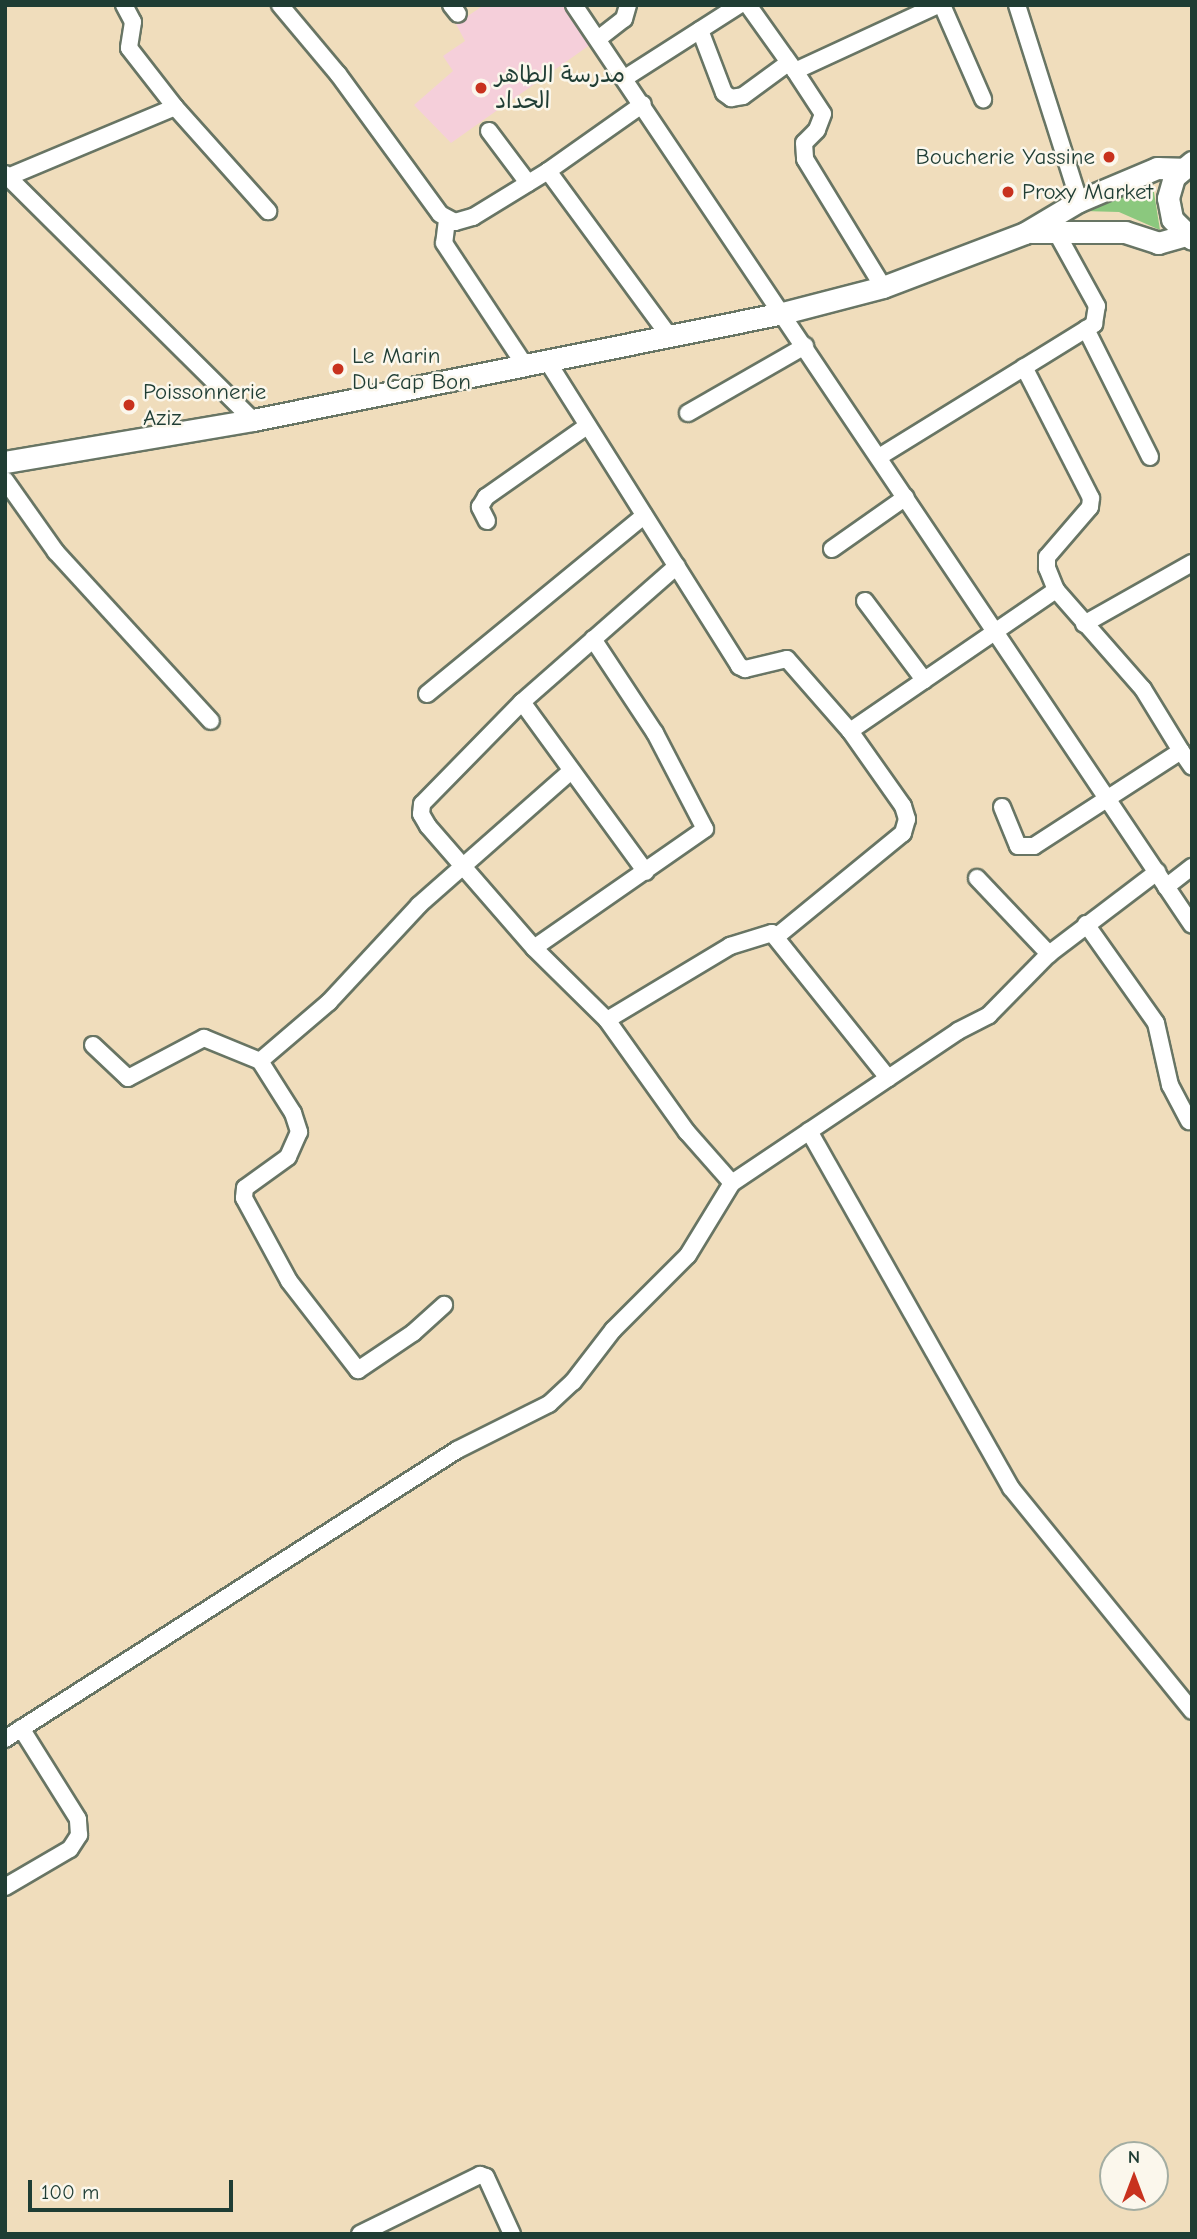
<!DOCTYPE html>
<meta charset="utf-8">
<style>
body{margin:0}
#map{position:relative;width:1197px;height:2239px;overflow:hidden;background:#f0ddbc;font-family:"Comic Neue","Playpen Sans Arabic",sans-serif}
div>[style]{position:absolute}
.built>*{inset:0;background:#f5cfda}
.green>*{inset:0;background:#8bc87e}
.roads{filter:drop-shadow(2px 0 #687564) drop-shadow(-2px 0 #687564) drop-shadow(0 2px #687564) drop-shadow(0 -2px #687564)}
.minor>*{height:16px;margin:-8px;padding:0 8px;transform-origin:8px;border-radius:8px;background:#fff}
.tertiary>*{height:21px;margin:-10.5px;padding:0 10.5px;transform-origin:10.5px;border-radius:10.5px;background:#fff}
.dots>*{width:19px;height:19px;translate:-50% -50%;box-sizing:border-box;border:4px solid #fbf7ec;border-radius:50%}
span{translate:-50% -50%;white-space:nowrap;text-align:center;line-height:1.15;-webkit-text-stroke:5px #fbf7ec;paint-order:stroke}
.poi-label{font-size:23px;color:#1f3d34}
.left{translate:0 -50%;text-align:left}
.right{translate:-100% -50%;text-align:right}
.frame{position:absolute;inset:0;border:7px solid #1f3d34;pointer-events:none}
.north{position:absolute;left:1099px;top:2141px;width:70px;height:70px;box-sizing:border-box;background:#fbf7ec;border:2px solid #a3ada2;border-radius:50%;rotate:0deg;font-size:19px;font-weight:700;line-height:28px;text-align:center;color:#1f3d34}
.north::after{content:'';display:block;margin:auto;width:24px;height:32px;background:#c8321e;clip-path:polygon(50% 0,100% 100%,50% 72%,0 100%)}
.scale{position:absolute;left:28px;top:2180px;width:205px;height:32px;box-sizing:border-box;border:4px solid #1f3d34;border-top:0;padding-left:9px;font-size:21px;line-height:24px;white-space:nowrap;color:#1f3d34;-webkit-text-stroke:5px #fbf7ec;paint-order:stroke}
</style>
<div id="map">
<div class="built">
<div style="clip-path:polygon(484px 5px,570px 5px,594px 42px,451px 143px,414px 105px,453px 71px,443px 56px,465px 41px,456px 24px)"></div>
</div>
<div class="green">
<div style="clip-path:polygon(1152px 180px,1160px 230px,1119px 212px,1083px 211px)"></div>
</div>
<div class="roads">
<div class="minor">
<div style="left:124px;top:5px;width:19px;rotate:62deg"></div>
<div style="left:133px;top:22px;width:26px;rotate:99deg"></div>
<div style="left:129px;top:48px;width:75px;rotate:52.1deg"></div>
<div style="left:175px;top:107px;width:140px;rotate:48.2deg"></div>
<div style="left:280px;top:5px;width:90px;rotate:50deg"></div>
<div style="left:338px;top:74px;width:173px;rotate:53.9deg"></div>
<div style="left:440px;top:214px;width:17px;rotate:28deg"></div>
<div style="left:455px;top:222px;width:19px;rotate:-16deg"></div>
<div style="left:473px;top:217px;width:88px;rotate:-31.5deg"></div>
<div style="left:548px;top:171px;width:116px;rotate:-35.2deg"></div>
<div style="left:451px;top:5px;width:11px;rotate:52deg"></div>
<div style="left:574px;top:5px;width:1108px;rotate:56.11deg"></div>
<div style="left:748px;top:5px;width:81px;rotate:54.5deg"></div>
<div style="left:795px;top:71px;width:157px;rotate:-24.8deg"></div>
<div style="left:942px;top:5px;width:103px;rotate:66.4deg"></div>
<div style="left:1017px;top:5px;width:206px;rotate:72.4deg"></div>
<div style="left:700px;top:30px;width:67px;rotate:69.1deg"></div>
<div style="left:724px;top:93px;width:9px;rotate:36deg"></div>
<div style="left:731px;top:98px;width:12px;rotate:-9deg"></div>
<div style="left:743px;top:96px;width:56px;rotate:-36.3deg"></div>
<div style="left:598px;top:39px;width:33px;rotate:-38deg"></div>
<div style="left:624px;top:19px;width:15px;rotate:-74deg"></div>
<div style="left:795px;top:71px;width:51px;rotate:56.9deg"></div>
<div style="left:823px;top:114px;width:17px;rotate:111deg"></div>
<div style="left:817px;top:130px;width:18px;rotate:135deg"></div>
<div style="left:804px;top:143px;width:16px;rotate:86deg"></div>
<div style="left:805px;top:159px;width:150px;rotate:58.6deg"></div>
<div style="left:625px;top:78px;width:135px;rotate:-32.6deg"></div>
<div style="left:489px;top:131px;width:65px;rotate:53.1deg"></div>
<div style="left:548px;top:171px;width:205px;rotate:53.7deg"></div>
<div style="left:5px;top:174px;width:349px;rotate:44.8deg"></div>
<div style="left:8px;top:177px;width:181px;rotate:-22.7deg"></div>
<div style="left:447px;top:220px;width:23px;rotate:97deg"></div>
<div style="left:444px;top:243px;width:145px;rotate:56.5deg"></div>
<div style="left:1086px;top:329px;width:143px;rotate:63.4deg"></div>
<div style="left:546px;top:359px;width:363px;rotate:57.8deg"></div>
<div style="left:739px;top:666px;width:7px;rotate:27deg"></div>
<div style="left:745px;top:669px;width:43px;rotate:-13.4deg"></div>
<div style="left:787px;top:659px;width:96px;rotate:48.8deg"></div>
<div style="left:850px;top:731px;width:92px;rotate:54.8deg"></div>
<div style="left:903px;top:806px;width:14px;rotate:73deg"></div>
<div style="left:907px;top:819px;width:15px;rotate:106deg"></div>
<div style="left:903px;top:833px;width:163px;rotate:140.7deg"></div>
<div style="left:688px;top:413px;width:135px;rotate:-29.8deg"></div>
<div style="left:879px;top:457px;width:253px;rotate:-31.7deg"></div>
<div style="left:1094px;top:324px;width:18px;rotate:-81deg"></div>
<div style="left:1097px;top:306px;width:87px;rotate:-118.9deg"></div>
<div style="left:5px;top:480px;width:88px;rotate:54.7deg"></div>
<div style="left:56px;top:552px;width:229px;rotate:47.5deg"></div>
<div style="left:487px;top:521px;width:16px;rotate:-117deg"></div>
<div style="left:480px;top:507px;width:12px;rotate:-59deg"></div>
<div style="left:486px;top:497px;width:123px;rotate:-35.1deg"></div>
<div style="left:832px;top:549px;width:90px;rotate:-35.1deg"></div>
<div style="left:865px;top:601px;width:99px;rotate:53.2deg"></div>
<div style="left:1084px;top:624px;width:124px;rotate:-29.5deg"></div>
<div style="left:593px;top:639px;width:113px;rotate:56.6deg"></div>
<div style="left:655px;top:733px;width:108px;rotate:62.5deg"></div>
<div style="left:705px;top:829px;width:208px;rotate:145.2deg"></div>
<div style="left:534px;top:948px;width:103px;rotate:44.6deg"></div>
<div style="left:607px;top:1020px;width:138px;rotate:54.5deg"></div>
<div style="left:687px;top:1132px;width:68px;rotate:48.6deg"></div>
<div style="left:427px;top:694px;width:281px;rotate:-39.4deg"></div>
<div style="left:522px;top:702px;width:210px;rotate:53.9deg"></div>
<div style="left:850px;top:731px;width:250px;rotate:-34.4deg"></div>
<div style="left:1181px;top:751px;width:19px;rotate:55deg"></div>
<div style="left:1002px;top:807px;width:42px;rotate:67.7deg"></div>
<div style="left:1018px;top:846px;width:16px"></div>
<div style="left:1034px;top:846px;width:175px;rotate:-32.9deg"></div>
<div style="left:1181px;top:751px;width:73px;rotate:-121.5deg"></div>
<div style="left:1143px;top:689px;width:132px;rotate:-131.3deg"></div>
<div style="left:1056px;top:590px;width:24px;rotate:-112deg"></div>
<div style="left:1047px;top:568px;width:11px;rotate:-90deg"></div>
<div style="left:1047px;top:557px;width:66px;rotate:-49.3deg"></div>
<div style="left:1090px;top:507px;width:9px;rotate:-84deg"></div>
<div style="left:1091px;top:498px;width:147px;rotate:-117.1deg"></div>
<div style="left:977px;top:878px;width:105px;rotate:46.5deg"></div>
<div style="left:1166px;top:887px;width:33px;rotate:-38deg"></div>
<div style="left:1086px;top:924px;width:121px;rotate:54.7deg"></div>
<div style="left:1156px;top:1023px;width:64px;rotate:77.3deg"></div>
<div style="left:1170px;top:1085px;width:41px;rotate:62.2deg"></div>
<div style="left:534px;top:948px;width:162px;rotate:-131deg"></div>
<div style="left:428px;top:826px;width:14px;rotate:-120deg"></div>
<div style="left:421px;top:814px;width:10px;rotate:-84deg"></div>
<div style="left:422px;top:804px;width:143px;rotate:-45.6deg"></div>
<div style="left:522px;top:702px;width:206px;rotate:-41.3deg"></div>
<div style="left:607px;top:1020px;width:144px;rotate:-31deg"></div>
<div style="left:730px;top:946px;width:44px;rotate:-17.2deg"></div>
<div style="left:772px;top:933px;width:186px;rotate:51.3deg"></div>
<div style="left:93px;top:1045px;width:48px;rotate:43.3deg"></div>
<div style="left:128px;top:1078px;width:86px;rotate:-27.8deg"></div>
<div style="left:204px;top:1038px;width:61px;rotate:22.3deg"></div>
<div style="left:260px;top:1061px;width:62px;rotate:57.6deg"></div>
<div style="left:293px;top:1113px;width:20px;rotate:72deg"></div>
<div style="left:299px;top:1132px;width:27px;rotate:114deg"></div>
<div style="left:288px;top:1157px;width:53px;rotate:144.2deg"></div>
<div style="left:245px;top:1188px;width:10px;rotate:96deg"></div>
<div style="left:244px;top:1198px;width:94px;rotate:61.5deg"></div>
<div style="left:289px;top:1281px;width:113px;rotate:52.2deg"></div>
<div style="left:358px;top:1370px;width:66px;rotate:-33.9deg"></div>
<div style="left:413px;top:1333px;width:42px;rotate:-42.1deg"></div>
<div style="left:260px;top:1061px;width:91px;rotate:-40.5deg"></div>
<div style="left:329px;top:1002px;width:132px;rotate:-47.1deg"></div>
<div style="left:419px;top:905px;width:203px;rotate:-41.4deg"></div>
<div style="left:809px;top:1131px;width:410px;rotate:60.5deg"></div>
<div style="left:1011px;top:1488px;width:287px;rotate:50.9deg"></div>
<div style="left:5px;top:1739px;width:536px;rotate:-32.59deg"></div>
<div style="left:457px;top:1450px;width:103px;rotate:-26.6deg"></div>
<div style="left:549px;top:1404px;width:33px;rotate:-43deg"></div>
<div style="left:573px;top:1382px;width:66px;rotate:-52.4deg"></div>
<div style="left:613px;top:1330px;width:106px;rotate:-45deg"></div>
<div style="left:688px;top:1255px;width:84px;rotate:-58.6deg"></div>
<div style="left:732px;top:1183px;width:272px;rotate:-33.9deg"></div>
<div style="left:958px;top:1031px;width:35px;rotate:-27deg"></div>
<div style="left:989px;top:1015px;width:86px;rotate:-45.5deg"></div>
<div style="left:1049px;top:954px;width:136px;rotate:-37.2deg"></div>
<div style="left:5px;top:1887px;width:75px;rotate:-30.3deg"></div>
<div style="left:70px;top:1849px;width:17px;rotate:-57deg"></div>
<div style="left:79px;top:1835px;width:16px;rotate:-94deg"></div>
<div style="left:78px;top:1819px;width:107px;rotate:-122.1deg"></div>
<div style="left:360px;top:2234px;width:134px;rotate:-26.2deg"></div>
<div style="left:480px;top:2175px;width:6px;rotate:18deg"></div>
<div style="left:486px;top:2177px;width:63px;rotate:65.5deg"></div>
</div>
<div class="tertiary">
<div style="left:1192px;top:162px;width:23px;rotate:140deg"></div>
<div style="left:1174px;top:177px;width:22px;rotate:106deg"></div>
<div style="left:1168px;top:198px;width:21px;rotate:79deg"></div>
<div style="left:1172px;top:219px;width:28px;rotate:45deg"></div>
<div style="left:1031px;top:232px;width:94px"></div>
<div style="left:1125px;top:232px;width:35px;rotate:18deg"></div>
<div style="left:1158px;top:243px;width:29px;rotate:-16deg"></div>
<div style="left:5px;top:462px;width:252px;rotate:-9.6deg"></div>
<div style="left:253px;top:420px;width:541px;rotate:-11.41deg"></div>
<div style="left:783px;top:313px;width:103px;rotate:-14.6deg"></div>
<div style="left:883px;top:287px;width:152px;rotate:-20.8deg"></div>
<div style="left:1025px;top:233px;width:63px;rotate:-30.7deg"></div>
<div style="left:1079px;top:201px;width:85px;rotate:-22.9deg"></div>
<div style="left:1157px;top:168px;width:24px;rotate:2deg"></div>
</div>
</div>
<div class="dots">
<div style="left:481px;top:88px;background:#c8321e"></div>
<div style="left:1109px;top:157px;background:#c8321e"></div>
<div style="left:1008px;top:192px;background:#c8321e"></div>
<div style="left:338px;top:369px;background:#c8321e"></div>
<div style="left:129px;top:405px;background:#c8321e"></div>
</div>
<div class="poi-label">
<span class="left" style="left:495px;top:88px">مدرسة الطاهر<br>الحداد</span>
<span class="right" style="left:1095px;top:157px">Boucherie Yassine</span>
<span class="left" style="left:1022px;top:192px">Proxy Market</span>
<span class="left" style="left:352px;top:369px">Le Marin<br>Du Cap Bon</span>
<span class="left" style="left:143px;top:405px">Poissonnerie<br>Aziz</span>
</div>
<div class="frame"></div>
<div class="north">N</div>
<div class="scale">100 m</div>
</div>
